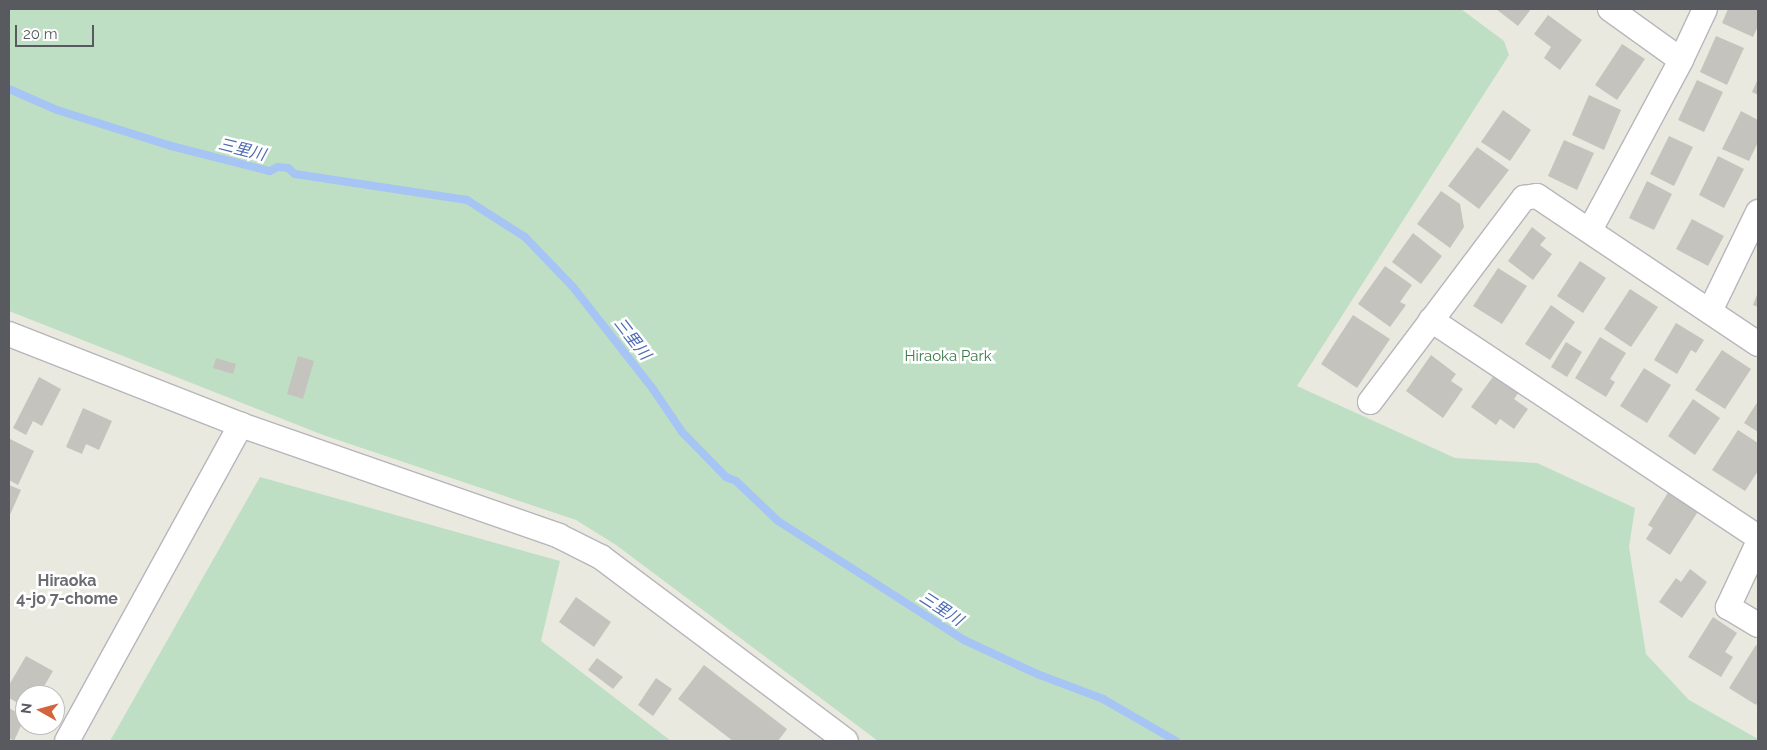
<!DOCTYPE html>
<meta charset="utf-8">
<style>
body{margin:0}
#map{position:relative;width:1767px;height:750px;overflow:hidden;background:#eae9e0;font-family:Raleway,"Noto Sans JP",sans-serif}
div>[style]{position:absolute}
.green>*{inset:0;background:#bfdfc5}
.stream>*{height:8px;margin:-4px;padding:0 4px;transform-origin:4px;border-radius:4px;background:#a6c4f4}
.building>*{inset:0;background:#c5c3bd}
.roads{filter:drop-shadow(1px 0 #b6b6bb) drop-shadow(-1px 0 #b6b6bb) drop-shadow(0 1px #b6b6bb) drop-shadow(0 -1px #b6b6bb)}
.street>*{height:24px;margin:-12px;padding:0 12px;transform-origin:12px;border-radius:12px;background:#fff}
span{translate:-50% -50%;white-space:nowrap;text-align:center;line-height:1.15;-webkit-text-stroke:5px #fff;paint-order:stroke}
.park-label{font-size:15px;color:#3d7a4b}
.water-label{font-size:16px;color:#4d6cb2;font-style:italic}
.neighbourhood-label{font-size:16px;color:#6a6c71;font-weight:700}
.frame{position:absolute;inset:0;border:10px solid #595a5f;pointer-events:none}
.north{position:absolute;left:15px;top:685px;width:50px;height:50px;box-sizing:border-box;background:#fff;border:1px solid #bdbdbf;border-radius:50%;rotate:277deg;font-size:14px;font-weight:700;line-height:20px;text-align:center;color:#595a5f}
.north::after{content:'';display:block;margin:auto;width:18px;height:22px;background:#d3643d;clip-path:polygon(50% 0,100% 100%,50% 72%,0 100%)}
.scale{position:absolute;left:15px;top:25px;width:79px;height:22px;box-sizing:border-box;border:2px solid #595a5f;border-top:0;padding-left:6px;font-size:15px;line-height:18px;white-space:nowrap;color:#595a5f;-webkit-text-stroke:4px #fff;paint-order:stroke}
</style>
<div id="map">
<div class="green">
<div style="clip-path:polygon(9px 9px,1461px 9px,1504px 41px,1509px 55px,1297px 386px,1455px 458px,1537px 463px,1635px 508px,1629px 547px,1646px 654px,1689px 700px,1758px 739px,1758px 741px,878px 741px,616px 545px,576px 520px,323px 435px,9px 311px)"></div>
<div style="clip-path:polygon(260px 477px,560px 561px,541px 641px,671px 741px,110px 741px)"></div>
</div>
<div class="stream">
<div style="left:9px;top:89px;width:52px;rotate:23.6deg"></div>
<div style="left:57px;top:110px;width:120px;rotate:17.5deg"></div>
<div style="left:171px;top:146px;width:102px;rotate:14.2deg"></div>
<div style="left:270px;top:171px;width:9px;rotate:-27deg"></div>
<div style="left:278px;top:167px;width:10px;rotate:6deg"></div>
<div style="left:288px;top:168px;width:9px;rotate:41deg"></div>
<div style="left:295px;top:174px;width:174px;rotate:8.6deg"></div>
<div style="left:467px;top:200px;width:69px;rotate:32.5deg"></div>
<div style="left:525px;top:237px;width:69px;rotate:46.2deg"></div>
<div style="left:573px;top:287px;width:130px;rotate:51.9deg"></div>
<div style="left:653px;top:389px;width:52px;rotate:56deg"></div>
<div style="left:682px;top:432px;width:63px;rotate:45.6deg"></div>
<div style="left:726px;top:477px;width:11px;rotate:22deg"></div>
<div style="left:736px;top:481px;width:58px;rotate:43.6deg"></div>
<div style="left:778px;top:521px;width:221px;rotate:32.6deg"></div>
<div style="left:964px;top:640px;width:81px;rotate:25deg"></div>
<div style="left:1037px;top:674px;width:71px;rotate:20.7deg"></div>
<div style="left:1103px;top:699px;width:84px;rotate:29.9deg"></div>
</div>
<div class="building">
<div style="clip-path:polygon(1496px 9px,1531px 9px,1518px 26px)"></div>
<div style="clip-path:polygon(1728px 9px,1758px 9px,1758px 26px,1753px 37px,1722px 23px)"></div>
<div style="clip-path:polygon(1548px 15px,1582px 40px,1560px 70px,1544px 58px,1551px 47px,1534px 34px)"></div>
<div style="clip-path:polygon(1716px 36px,1744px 48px,1727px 85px,1700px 72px)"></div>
<div style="clip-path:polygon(1622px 44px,1645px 59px,1617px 100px,1595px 85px)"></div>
<div style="clip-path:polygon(1758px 79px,1758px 95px,1752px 92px)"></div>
<div style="clip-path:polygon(1697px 80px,1723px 92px,1704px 132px,1678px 120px)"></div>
<div style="clip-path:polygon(1589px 95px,1621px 110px,1604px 150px,1572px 135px)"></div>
<div style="clip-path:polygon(1503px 110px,1531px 130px,1510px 161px,1481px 142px)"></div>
<div style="clip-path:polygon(1741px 111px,1758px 120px,1758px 142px,1749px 161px,1722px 149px)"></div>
<div style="clip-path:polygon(1669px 136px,1693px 147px,1674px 186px,1650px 174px)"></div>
<div style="clip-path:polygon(1564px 140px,1594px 153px,1577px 190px,1548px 176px)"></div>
<div style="clip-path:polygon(1477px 147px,1509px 170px,1479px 209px,1448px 186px)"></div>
<div style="clip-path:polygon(1718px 156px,1744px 169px,1724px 208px,1699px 195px)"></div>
<div style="clip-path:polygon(1647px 181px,1672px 194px,1654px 230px,1629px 218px)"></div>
<div style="clip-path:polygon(1441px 191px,1460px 204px,1464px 227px,1450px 248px,1417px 224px)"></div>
<div style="clip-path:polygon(1692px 219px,1724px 236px,1708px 266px,1676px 249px)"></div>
<div style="clip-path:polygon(1532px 227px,1546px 238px,1540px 245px,1552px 254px,1533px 280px,1508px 261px)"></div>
<div style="clip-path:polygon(1413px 233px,1442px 256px,1421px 284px,1392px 262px)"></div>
<div style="clip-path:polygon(1580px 261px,1606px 278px,1583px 313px,1557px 296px)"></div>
<div style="clip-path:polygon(1385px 266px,1412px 285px,1400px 302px,1406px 305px,1390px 327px,1358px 304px)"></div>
<div style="clip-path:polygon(1498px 268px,1527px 286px,1502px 324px,1473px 306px)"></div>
<div style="clip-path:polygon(1630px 289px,1658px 307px,1631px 347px,1604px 329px)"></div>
<div style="clip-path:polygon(1758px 292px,1758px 307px,1753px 305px)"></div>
<div style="clip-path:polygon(1551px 305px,1575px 322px,1550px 360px,1525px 344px)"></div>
<div style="clip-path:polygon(1353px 315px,1390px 339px,1357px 388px,1321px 364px)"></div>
<div style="clip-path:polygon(1676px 323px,1704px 340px,1696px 353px,1691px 350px,1677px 374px,1654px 360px)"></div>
<div style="clip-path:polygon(1600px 337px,1626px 353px,1610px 379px,1615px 382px,1606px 397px,1575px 378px)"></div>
<div style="clip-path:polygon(1566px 342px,1582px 352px,1567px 377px,1551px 367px)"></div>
<div style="clip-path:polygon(1722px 350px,1751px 369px,1725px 409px,1695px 390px)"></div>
<div style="clip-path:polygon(1431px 355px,1456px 374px,1451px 381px,1463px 389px,1443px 418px,1406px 391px)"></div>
<div style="clip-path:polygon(298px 356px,314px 361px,303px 399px,287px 394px)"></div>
<div style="clip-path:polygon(216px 358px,236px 364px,233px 374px,213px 368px)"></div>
<div style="clip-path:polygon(1644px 368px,1671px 385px,1647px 423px,1620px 406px)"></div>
<div style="clip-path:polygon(1495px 374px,1519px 392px,1514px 399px,1528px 409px,1514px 429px,1500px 419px,1496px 425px,1471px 407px)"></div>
<div style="clip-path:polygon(39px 377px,61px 389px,42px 426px,33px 421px,26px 435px,13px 428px)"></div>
<div style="clip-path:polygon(1693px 399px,1720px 418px,1695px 455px,1668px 436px)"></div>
<div style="clip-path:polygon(1758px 401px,1758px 432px,1744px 423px)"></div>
<div style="clip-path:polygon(83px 408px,112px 421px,99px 450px,86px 444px,82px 454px,66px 447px)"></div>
<div style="clip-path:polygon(1738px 430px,1758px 443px,1758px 471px,1745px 491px,1712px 470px)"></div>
<div style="clip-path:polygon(10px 439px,34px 451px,18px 485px,9px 480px)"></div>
<div style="clip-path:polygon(9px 485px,21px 490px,9px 517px)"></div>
<div style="clip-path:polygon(1669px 491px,1699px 510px,1670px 555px,1646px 539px,1653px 528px,1648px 525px)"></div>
<div style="clip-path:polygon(1690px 569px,1707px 582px,1682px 618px,1659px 602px,1676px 578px,1681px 582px)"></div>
<div style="clip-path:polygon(576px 597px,611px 622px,594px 647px,559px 622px)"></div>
<div style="clip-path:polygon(1713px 617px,1737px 633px,1725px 652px,1733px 657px,1721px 677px,1688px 657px)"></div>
<div style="clip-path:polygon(1756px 645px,1758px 646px,1758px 701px,1756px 705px,1729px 688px)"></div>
<div style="clip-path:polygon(26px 656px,53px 671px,39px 695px,25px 695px,25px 707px,9px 698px,9px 685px)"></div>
<div style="clip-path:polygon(597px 658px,623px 677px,613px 689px,588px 670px)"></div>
<div style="clip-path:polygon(704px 665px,787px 729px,778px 741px,733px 741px,678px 699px)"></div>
<div style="clip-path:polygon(656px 678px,672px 689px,653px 716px,638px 705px)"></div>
<div style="clip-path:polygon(9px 708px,25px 717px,14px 741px,9px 738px)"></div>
</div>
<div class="roads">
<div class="street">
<div style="left:1610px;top:9px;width:87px;rotate:35.7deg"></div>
<div style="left:1590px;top:230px;width:193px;rotate:-61.8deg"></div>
<div style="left:1681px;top:60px;width:56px;rotate:-64.8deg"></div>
<div style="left:1710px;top:311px;width:110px;rotate:-64.1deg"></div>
<div style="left:1431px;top:320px;width:392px;rotate:33.6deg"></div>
<div style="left:9px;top:334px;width:249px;rotate:21.4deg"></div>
<div style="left:241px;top:425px;width:337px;rotate:19.2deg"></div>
<div style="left:559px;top:536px;width:47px;rotate:26.6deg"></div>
<div style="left:601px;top:557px;width:306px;rotate:36.9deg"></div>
<div style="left:1370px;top:402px;width:256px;rotate:-53deg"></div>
<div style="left:1524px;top:198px;width:13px;rotate:-9deg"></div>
<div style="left:1537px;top:196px;width:266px;rotate:33.8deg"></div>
<div style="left:1758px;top:543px;width:71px;rotate:115.1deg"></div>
<div style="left:1728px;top:607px;width:35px;rotate:31deg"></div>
<div style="left:67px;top:741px;width:361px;rotate:-61.2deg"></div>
</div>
</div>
<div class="park-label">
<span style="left:948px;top:357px">Hiraoka Park</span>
</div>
<div class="water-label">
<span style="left:242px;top:150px;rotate:14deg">三里川</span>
<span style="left:632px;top:339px;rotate:52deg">三里川</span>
<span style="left:941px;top:609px;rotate:33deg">三里川</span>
</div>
<div class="neighbourhood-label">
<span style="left:67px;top:590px">Hiraoka<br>4-jo 7-chome</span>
</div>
<div class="frame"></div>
<div class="north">N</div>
<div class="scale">20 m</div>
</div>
